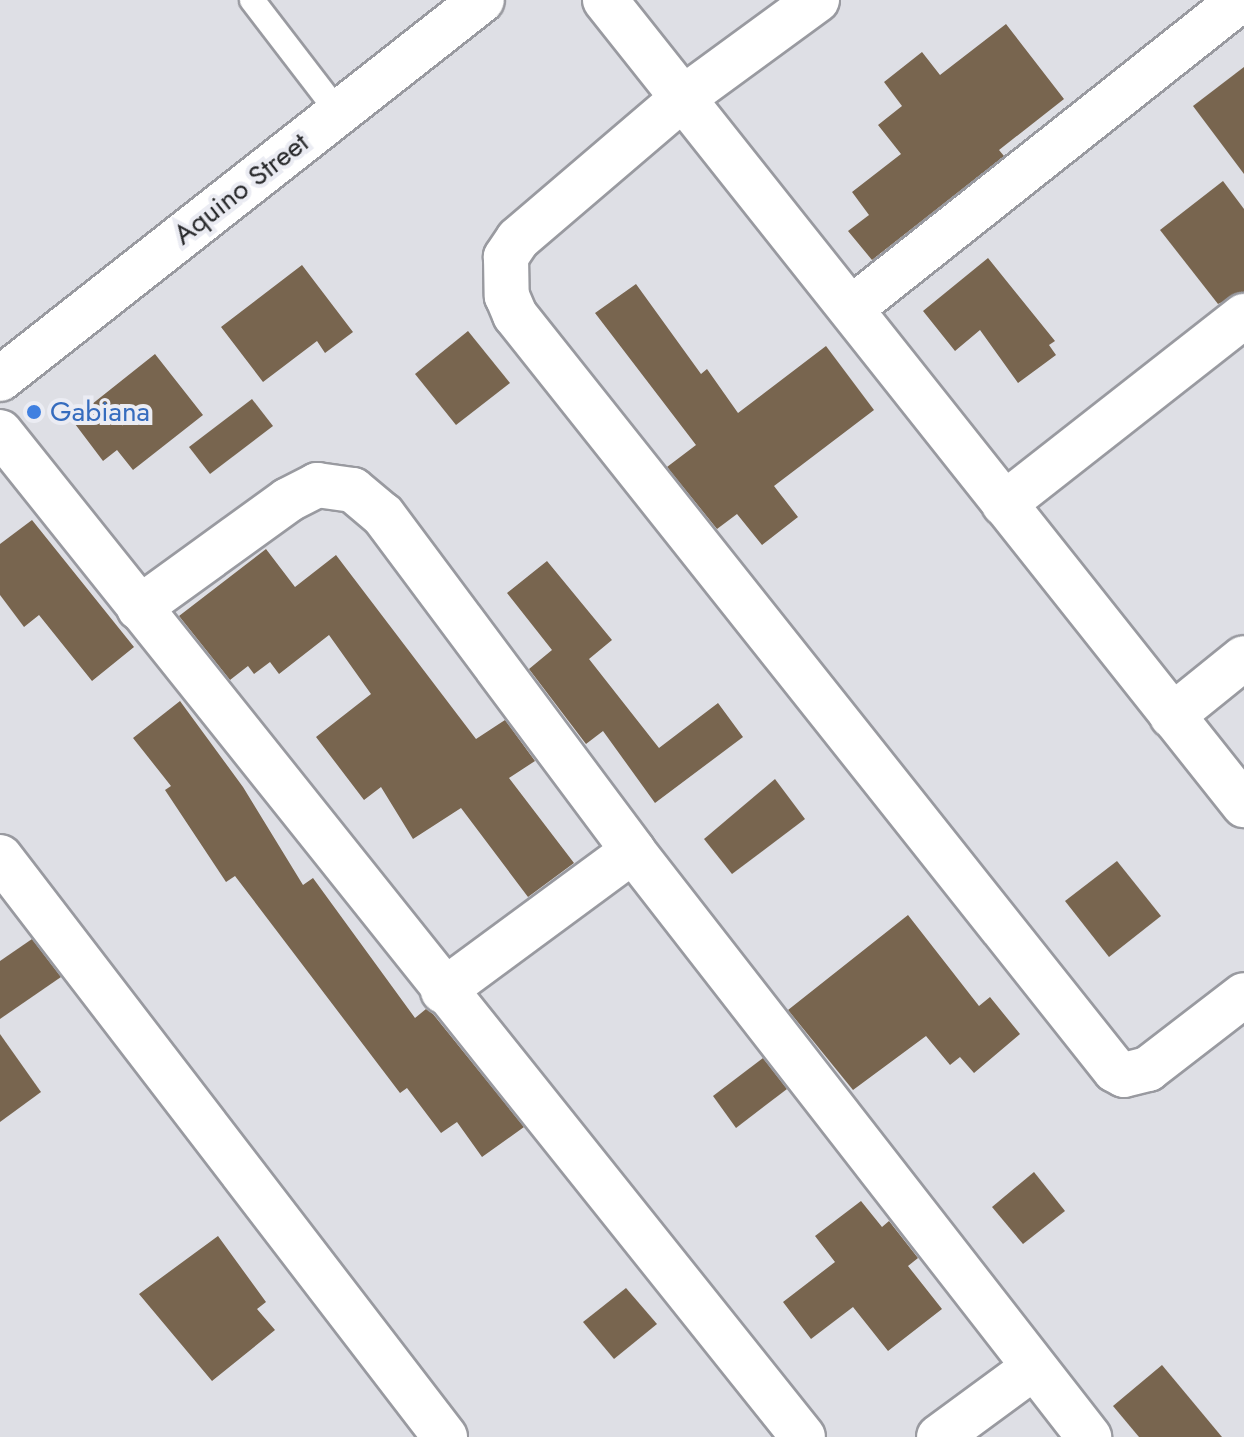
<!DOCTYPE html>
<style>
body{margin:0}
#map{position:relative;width:1244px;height:1437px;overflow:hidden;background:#dedfe5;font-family:Jost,sans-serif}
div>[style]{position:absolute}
.building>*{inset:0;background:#78654f}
.roads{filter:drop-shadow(2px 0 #999aa0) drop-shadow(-2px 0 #999aa0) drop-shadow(0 2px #999aa0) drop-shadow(0 -2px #999aa0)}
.lane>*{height:24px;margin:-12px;padding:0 12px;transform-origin:12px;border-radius:12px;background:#fff}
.street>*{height:44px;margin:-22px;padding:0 22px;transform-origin:22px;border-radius:22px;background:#fff}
.secondary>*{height:44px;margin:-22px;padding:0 22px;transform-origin:22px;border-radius:22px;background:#fff}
.dots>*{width:22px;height:22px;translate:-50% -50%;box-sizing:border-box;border:4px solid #ebecf3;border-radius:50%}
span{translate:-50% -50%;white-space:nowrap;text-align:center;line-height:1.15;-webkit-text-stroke:8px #ebecf3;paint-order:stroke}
.street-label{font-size:28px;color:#28292b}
.shop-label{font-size:28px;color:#366cbe}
.left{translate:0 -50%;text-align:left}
</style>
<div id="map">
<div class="building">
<div style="clip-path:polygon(1006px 24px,1064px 99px,999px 150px,1004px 156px,872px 260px,848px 231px,869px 215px,852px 192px,901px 154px,878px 125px,902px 106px,884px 82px,922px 52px,940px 75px)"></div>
<div style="clip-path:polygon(1244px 67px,1244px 174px,1193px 106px)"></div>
<div style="clip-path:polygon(1223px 181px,1244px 209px,1244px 292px,1218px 304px,1160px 230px)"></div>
<div style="clip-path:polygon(988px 258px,1055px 341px,1049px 345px,1056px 355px,1018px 383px,980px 330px,955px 351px,923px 311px)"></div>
<div style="clip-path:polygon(302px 265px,353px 332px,325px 353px,317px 341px,263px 382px,221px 327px)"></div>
<div style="clip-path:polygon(636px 284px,701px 374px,707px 369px,738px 413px,826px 346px,874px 410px,774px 486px,798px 517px,762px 545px,737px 514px,717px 529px,667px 467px,696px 445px,595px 313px)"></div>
<div style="clip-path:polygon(468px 331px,510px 383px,456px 425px,415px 374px)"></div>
<div style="clip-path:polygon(155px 354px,203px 415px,133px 470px,117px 450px,103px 461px,72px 420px)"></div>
<div style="clip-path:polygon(252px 399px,273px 426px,210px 474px,189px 447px)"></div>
<div style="clip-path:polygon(32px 520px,134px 647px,92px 681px,39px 615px,24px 627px,0 595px,0 544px)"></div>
<div style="clip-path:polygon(266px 549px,295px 587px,336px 555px,476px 739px,505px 720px,535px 761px,509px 778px,574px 863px,528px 897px,461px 808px,413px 839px,381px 787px,364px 800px,316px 737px,371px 694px,329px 635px,279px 674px,270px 662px,254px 674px,248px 666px,230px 680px,179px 616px)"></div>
<div style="clip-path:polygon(547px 561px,612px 640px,589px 659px,659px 748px,718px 703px,743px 737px,655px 803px,603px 731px,586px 744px,529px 669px,552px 650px,507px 593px)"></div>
<div style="clip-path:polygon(180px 701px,243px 787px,303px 885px,313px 878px,415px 1018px,426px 1009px,433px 1014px,524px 1127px,482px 1157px,457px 1122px,441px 1133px,407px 1088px,400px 1093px,235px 876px,226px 882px,165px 790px,171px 786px,133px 738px)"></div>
<div style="clip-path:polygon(775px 779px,805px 819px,732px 874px,704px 839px)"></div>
<div style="clip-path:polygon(1117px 861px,1161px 916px,1109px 957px,1065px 901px)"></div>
<div style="clip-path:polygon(908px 915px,979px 1006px,990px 997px,1020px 1034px,974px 1073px,960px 1057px,950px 1065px,926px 1036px,853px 1090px,788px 1010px)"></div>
<div style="clip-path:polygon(32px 939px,61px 977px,0 1019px,0 961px)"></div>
<div style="clip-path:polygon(0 1034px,41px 1092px,0 1122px)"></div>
<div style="clip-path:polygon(763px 1058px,787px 1089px,736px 1128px,713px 1096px)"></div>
<div style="clip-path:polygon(1034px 1172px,1065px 1211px,1023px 1244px,992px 1207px)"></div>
<div style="clip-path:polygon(861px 1201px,882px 1227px,889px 1221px,918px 1258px,908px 1266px,942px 1309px,888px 1351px,853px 1307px,811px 1339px,783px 1302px,835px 1262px,815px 1236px)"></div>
<div style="clip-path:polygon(218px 1236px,266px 1302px,257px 1309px,275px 1330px,212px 1381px,139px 1294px)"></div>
<div style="clip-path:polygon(626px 1288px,657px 1324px,614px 1359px,583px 1322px)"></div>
<div style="clip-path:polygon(1162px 1365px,1222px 1437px,1139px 1437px,1113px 1406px)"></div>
</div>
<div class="roads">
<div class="lane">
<div style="left:252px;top:0;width:141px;rotate:52.5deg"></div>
</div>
<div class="street">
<div style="left:605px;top:0;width:1028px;rotate:51.56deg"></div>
<div style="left:817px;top:0;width:166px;rotate:143.8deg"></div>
<div style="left:683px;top:98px;width:217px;rotate:139.5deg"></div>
<div style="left:518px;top:239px;width:22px;rotate:124deg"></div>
<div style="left:506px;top:257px;width:39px;rotate:89deg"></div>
<div style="left:507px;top:296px;width:21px;rotate:67deg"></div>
<div style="left:515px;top:315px;width:964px;rotate:51.53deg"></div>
<div style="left:1115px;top:1070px;width:10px;rotate:29deg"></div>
<div style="left:1124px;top:1075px;width:25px;rotate:-14deg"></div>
<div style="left:1148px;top:1069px;width:121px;rotate:-37.6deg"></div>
<div style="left:853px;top:307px;width:495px;rotate:-38.4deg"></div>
<div style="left:0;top:432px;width:1286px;rotate:51.37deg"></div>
<div style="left:1004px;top:504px;width:305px;rotate:-38.1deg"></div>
<div style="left:139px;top:608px;width:184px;rotate:-35.9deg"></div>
<div style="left:288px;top:500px;width:33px;rotate:-27deg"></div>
<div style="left:317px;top:485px;width:36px;rotate:8deg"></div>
<div style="left:353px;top:490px;width:39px;rotate:40deg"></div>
<div style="left:383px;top:515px;width:419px;rotate:53.3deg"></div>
<div style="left:633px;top:851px;width:743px;rotate:52.11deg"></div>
<div style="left:1172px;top:716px;width:92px;rotate:-38.9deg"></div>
<div style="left:0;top:857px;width:731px;rotate:52.5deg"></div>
<div style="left:443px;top:991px;width:236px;rotate:-36.4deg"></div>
<div style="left:939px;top:1437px;width:117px;rotate:-36.3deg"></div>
</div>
<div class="secondary">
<div style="left:0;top:379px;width:613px;rotate:-38.18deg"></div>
</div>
</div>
<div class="dots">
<div style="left:34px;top:412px;background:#3f7fe0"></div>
</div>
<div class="street-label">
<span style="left:241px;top:189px;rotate:-38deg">Aquino Street</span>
</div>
<div class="shop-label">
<span class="left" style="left:50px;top:412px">Gabiana</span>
</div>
</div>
